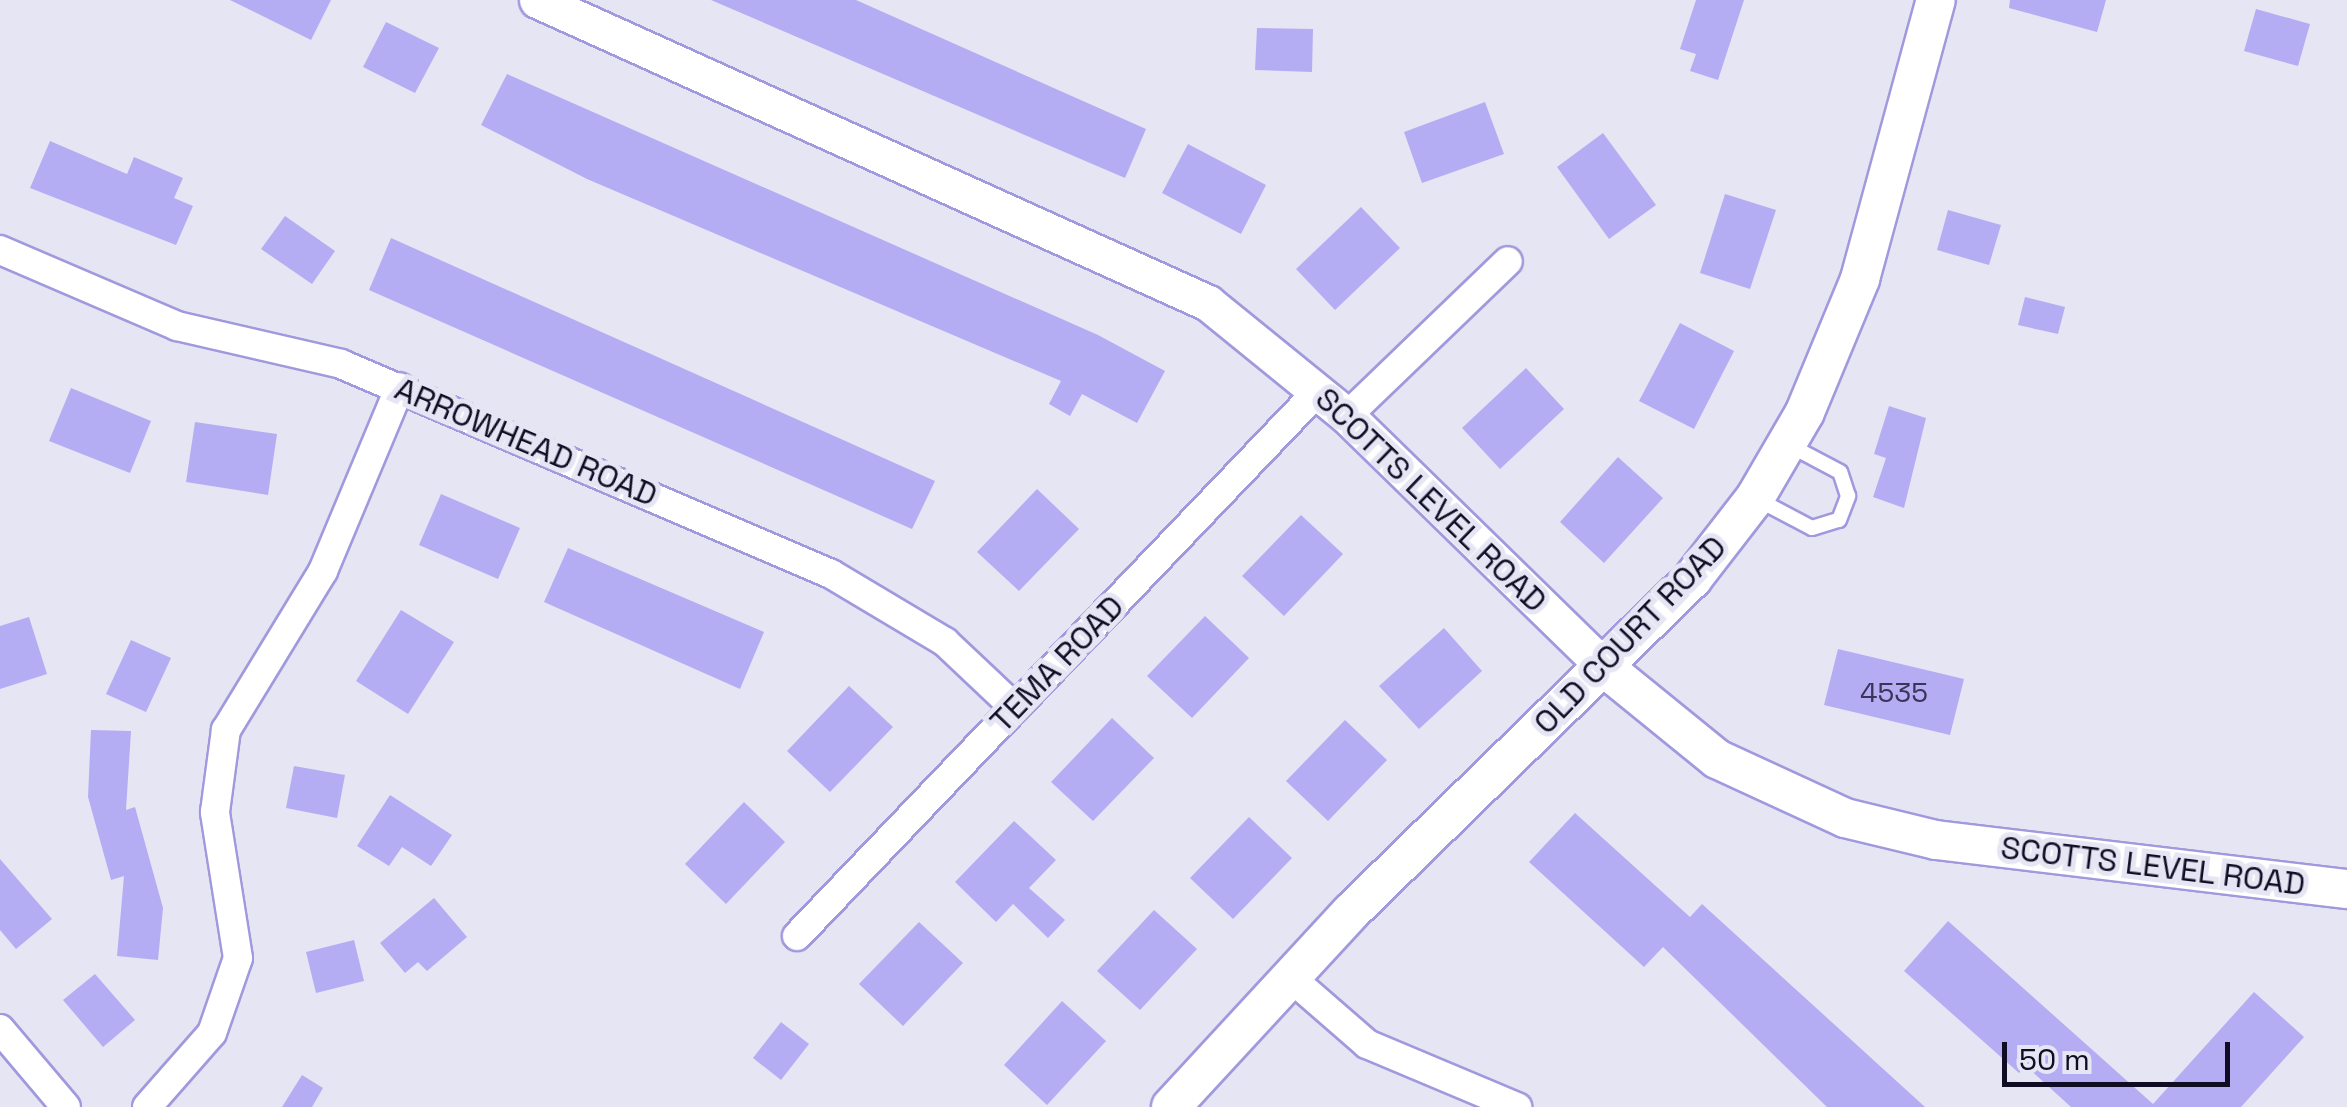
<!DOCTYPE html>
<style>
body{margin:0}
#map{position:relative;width:2347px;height:1107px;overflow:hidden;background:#e6e5f3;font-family:"Space Grotesk",sans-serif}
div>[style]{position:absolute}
.building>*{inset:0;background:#b5adf3}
.roads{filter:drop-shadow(2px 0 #a199dd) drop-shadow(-2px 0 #a199dd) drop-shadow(0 2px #a199dd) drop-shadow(0 -2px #a199dd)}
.service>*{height:14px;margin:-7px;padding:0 7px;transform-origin:7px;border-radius:7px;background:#fff}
.minor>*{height:28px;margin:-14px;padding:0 14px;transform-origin:14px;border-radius:14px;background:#fff}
.tertiary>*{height:35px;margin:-17.5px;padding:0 17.5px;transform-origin:17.5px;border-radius:17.5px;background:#fff}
.secondary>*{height:38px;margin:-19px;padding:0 19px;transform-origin:19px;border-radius:19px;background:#fff}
span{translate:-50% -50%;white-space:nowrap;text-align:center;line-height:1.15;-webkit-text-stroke:10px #e6e5f3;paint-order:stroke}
.number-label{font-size:28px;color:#393458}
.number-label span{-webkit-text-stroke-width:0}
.street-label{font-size:32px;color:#100c24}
.scale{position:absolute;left:2002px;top:1042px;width:228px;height:45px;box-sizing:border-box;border:5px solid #100c24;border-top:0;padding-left:12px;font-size:30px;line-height:35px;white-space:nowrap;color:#100c24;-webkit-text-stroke:8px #e6e5f3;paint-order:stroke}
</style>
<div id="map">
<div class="building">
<div style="clip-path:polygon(230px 0,331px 0,311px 40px)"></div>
<div style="clip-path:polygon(711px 0,856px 0,1146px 129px,1125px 178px)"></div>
<div style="clip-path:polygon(1696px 0,1744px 0,1718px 80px,1690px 71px,1696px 54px,1680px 49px)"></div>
<div style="clip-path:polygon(2010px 0,2106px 0,2097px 32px,2009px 8px)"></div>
<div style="clip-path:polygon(2256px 9px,2310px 24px,2298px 66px,2244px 51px)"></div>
<div style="clip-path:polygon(386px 22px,439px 48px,415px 93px,363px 67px)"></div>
<div style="clip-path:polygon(1257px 28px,1313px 29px,1312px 72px,1255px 70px)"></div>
<div style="clip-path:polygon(507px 74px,1098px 335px,1165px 371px,1137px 423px,1082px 394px,1070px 416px,1049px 404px,1061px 381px,587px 179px,481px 125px)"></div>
<div style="clip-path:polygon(1485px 102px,1504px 154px,1422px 183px,1404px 132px)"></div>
<div style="clip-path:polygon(1603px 133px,1656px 205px,1609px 239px,1557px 167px)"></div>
<div style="clip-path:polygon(50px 141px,127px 174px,134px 157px,183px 178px,174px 198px,193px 206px,176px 245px,30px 188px)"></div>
<div style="clip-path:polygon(1188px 144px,1266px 185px,1241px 234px,1162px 193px)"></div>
<div style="clip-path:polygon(1725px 194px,1776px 210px,1750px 289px,1700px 273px)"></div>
<div style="clip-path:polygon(1361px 207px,1400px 248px,1335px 310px,1296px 269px)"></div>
<div style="clip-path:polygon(1948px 210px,2001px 225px,1989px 265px,1937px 250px)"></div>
<div style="clip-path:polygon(285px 216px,335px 251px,312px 284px,261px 249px)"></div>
<div style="clip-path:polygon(391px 238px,935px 481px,912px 529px,369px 290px)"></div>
<div style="clip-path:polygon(2025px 297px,2065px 307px,2058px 334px,2018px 325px)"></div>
<div style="clip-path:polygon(1680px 323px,1734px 351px,1694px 429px,1639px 401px)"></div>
<div style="clip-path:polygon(1526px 368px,1564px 409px,1500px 469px,1462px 428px)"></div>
<div style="clip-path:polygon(71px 388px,151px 421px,130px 473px,49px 441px)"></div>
<div style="clip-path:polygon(1889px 406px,1926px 418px,1904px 508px,1873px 497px,1886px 458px,1874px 454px)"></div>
<div style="clip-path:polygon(195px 422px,277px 434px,268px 495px,186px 482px)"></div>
<div style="clip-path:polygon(1618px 457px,1663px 498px,1604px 563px,1560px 522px)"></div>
<div style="clip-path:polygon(1037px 489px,1079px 529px,1019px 591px,977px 552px)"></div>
<div style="clip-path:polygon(441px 494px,520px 528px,498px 579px,419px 545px)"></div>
<div style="clip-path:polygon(1301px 515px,1343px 554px,1284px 616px,1242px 576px)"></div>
<div style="clip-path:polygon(568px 548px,764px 632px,740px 689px,544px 602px)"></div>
<div style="clip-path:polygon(401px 610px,454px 642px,408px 714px,356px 681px)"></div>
<div style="clip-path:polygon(1205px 616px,1249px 658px,1192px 718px,1147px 676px)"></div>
<div style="clip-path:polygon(29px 617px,47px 674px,0 689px,0 626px)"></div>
<div style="clip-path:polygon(1444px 628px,1482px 671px,1419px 729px,1379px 686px)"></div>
<div style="clip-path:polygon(131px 640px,171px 658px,146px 712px,106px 694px)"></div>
<div style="clip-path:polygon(1838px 649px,1964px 679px,1950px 735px,1824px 705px)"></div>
<div style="clip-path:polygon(849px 686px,893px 727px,830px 792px,787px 751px)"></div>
<div style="clip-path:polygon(1112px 718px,1154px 758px,1093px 821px,1051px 782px)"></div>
<div style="clip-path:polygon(1345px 720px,1387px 760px,1328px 821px,1286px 781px)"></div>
<div style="clip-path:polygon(91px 730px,131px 731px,126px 810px,135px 807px,163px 908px,158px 960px,117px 956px,124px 876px,111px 880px,88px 797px)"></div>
<div style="clip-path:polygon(294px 766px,345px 775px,337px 818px,286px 808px)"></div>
<div style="clip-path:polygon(390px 795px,452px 835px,431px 866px,402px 847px,389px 866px,357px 846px)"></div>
<div style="clip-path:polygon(744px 802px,785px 842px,726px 904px,685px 864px)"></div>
<div style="clip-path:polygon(1575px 813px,1690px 917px,1702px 904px,1925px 1107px,1827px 1107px,1663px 947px,1644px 967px,1529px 862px)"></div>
<div style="clip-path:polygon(1249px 817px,1292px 858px,1233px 919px,1190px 878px)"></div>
<div style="clip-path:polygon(1014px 821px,1056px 860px,1029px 888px,1065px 920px,1048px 938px,1013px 904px,996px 922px,955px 882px)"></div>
<div style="clip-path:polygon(0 859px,52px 919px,16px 949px,0 930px)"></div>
<div style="clip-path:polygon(434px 898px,467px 937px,427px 971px,418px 962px,405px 973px,380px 943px)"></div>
<div style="clip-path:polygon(1154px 910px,1197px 949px,1140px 1010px,1097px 971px)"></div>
<div style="clip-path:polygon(1948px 921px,2153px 1104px,2254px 992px,2304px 1037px,2241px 1107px,2071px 1107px,2026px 1066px,2019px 1073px,1904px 971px)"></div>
<div style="clip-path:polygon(919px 922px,963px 963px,903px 1026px,859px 984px)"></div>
<div style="clip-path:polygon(354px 940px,364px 981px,316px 993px,306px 952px)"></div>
<div style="clip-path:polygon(95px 974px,135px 1020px,103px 1047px,63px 1000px)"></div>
<div style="clip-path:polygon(1062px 1001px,1106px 1041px,1047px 1105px,1004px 1065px)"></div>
<div style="clip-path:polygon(781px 1022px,809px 1044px,781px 1080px,753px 1058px)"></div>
<div style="clip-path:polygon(302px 1075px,323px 1088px,312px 1107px,282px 1107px)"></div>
</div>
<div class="roads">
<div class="service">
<div style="left:1755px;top:498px;width:64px;rotate:27.8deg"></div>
<div style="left:1812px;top:528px;width:28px;rotate:-17deg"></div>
<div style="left:1839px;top:520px;width:26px;rotate:-69deg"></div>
<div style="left:1848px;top:496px;width:25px;rotate:-108deg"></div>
<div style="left:1840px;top:472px;width:58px;rotate:-152.1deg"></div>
</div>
<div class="minor">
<div style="left:0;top:250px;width:193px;rotate:23.2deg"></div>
<div style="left:177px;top:326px;width:168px;rotate:13deg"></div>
<div style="left:341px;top:364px;width:533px;rotate:23.2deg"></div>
<div style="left:831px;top:574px;width:133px;rotate:30.8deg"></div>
<div style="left:945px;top:642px;width:96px;rotate:43.3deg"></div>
<div style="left:1347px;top:416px;width:223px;rotate:-43.9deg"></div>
<div style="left:797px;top:936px;width:754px;rotate:-46.29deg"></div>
<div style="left:1290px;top:977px;width:102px;rotate:41deg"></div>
<div style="left:1367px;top:1044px;width:163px;rotate:22.8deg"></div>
<div style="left:0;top:1029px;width:102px;rotate:49.8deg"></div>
<div style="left:147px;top:1107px;width:98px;rotate:-48.7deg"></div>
<div style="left:212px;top:1033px;width:79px;rotate:-70.9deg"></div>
<div style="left:238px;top:958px;width:148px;rotate:-99deg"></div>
<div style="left:215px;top:812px;width:83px;rotate:-82.4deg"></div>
<div style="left:226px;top:730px;width:186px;rotate:-58.6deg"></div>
<div style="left:323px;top:571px;width:199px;rotate:-67.3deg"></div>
</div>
<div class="tertiary">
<div style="left:537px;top:0;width:736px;rotate:24.3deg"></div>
<div style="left:1208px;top:303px;width:179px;rotate:39.1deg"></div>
<div style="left:1347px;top:416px;width:361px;rotate:44.3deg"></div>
</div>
<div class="secondary">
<div style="left:1605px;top:668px;width:144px;rotate:39.1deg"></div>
<div style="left:1717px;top:759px;width:141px;rotate:24.7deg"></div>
<div style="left:1845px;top:818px;width:94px;rotate:13.6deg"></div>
<div style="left:1936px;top:840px;width:414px;rotate:6.8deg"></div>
<div style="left:1171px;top:1107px;width:265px;rotate:-47.3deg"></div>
<div style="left:1351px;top:912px;width:478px;rotate:-44.3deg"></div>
<div style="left:1693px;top:578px;width:101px;rotate:-52.2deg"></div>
<div style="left:1755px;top:498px;width:99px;rotate:-59.8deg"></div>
<div style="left:1805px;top:412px;width:144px;rotate:-67.5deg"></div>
<div style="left:1860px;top:279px;width:289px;rotate:-74.8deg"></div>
</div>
</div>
<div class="number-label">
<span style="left:1894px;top:692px">4535</span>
</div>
<div class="street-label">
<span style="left:526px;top:442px;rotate:23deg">ARROWHEAD ROAD</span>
<span style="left:1431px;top:500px;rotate:44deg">SCOTTS LEVEL ROAD</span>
<span style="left:1630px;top:635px;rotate:-46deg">OLD COURT ROAD</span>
<span style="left:1057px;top:664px;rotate:-46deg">TEMA ROAD</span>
<span style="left:2153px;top:866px;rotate:7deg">SCOTTS LEVEL ROAD</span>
</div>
<div class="scale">50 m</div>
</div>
